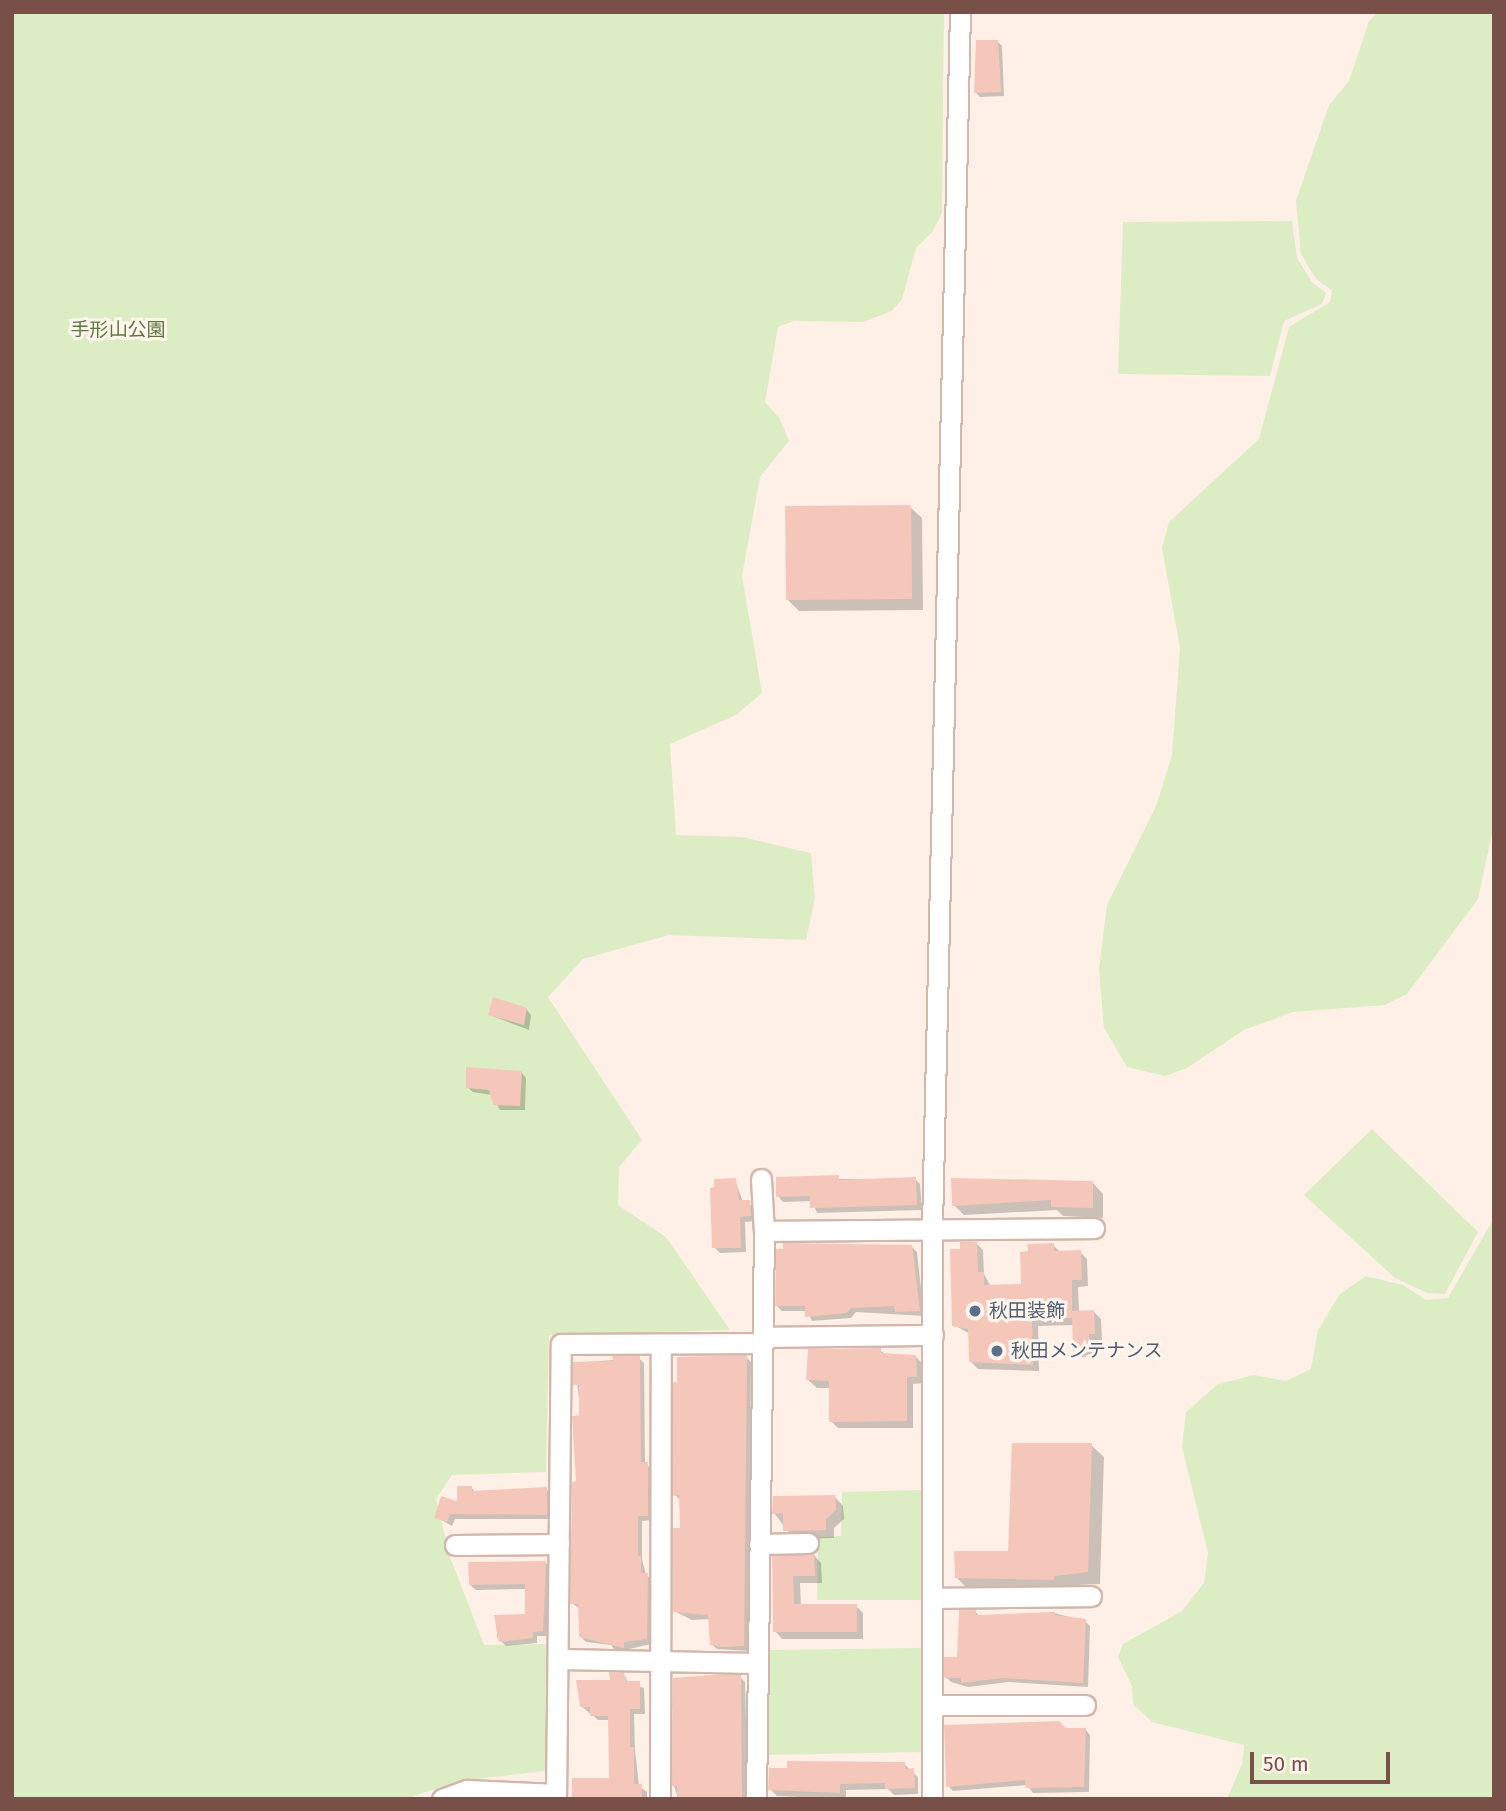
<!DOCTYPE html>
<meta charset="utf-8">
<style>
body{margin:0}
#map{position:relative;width:1506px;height:1811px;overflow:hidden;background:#fef0e6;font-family:"Fira Sans","Noto Sans JP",sans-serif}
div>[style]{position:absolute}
.green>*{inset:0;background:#dcedc3}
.shadow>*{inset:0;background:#0003}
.building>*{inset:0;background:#f5c7bb}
.roads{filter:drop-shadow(2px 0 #d3b7ad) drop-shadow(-2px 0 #d3b7ad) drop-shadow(0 2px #d3b7ad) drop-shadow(0 -2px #d3b7ad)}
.street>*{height:19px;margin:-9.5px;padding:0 9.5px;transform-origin:9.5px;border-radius:9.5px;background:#fff}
.dots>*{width:19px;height:19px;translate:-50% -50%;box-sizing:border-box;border:4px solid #fff5ed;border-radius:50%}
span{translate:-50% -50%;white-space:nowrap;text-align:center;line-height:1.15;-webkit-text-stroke:6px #fff5ed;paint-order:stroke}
.park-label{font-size:19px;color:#5a7a3c}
.service-label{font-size:19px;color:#4e5e75}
.left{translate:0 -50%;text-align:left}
.frame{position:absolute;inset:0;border:14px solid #795048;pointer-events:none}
.scale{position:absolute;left:1250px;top:1752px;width:140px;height:32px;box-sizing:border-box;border:4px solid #795048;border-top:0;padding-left:9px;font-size:21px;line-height:24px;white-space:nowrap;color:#795048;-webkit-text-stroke:5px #fff5ed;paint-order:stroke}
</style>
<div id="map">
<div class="green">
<div style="clip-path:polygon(12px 12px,944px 12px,942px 213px,933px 231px,916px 248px,902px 299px,892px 311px,863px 322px,794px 321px,778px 327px,765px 402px,780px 419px,789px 441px,760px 477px,742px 576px,762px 693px,736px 715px,670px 744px,676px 835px,742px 837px,811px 853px,815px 898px,806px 940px,669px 935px,583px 959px,548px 997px,642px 1140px,619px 1167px,618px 1205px,666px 1237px,730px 1330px,549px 1335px,546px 1472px,452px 1475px,436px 1499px,450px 1557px,484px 1645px,549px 1644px,546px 1771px,459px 1781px,405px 1799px,12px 1799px)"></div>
<div style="clip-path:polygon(1378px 12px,1494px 12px,1494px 824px,1478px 899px,1407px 994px,1385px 1005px,1293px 1012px,1244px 1030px,1187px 1068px,1165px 1076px,1127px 1067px,1104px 1028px,1099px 969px,1107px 905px,1156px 806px,1172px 755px,1180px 648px,1162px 548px,1169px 522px,1259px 439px,1289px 327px,1330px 302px,1332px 290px,1316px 279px,1301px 254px,1296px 201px,1329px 105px,1349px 81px,1369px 21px)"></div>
<div style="clip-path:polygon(1292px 221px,1297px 258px,1312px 282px,1326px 293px,1322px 304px,1284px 321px,1270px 376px,1118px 374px,1123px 222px)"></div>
<div style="clip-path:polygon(1372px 1129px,1478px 1232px,1445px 1294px,1427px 1293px,1395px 1278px,1304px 1195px)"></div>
<div style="clip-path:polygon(1494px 1218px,1494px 1799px,1227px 1799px,1242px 1764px,1244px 1745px,1152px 1722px,1133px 1704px,1132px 1686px,1118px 1657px,1123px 1644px,1182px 1611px,1204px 1583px,1208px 1553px,1182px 1447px,1186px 1412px,1218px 1384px,1254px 1375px,1286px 1381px,1311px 1369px,1318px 1330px,1340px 1294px,1366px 1276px,1403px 1285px,1426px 1300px,1448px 1298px)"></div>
<div style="clip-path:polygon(921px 1490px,921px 1600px,817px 1600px,818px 1537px,841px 1536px,842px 1492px)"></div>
<div style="clip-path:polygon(921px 1648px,922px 1752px,769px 1755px,767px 1650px)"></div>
</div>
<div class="shadow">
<div style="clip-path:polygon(998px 42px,1002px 46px,1004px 96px,980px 97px,976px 93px)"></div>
<div style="clip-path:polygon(910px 507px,922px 518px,923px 610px,799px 611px,788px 600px)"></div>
<div style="clip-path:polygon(526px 1009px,531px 1015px,529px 1030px,490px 1015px)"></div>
<div style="clip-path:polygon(521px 1072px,526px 1078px,525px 1110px,500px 1110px,492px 1095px,473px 1092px,467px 1087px)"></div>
<div style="clip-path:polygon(777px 1179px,915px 1179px,920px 1184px,922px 1210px,817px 1213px,812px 1201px,783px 1202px,778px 1196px)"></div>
<div style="clip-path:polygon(735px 1180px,743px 1202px,755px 1207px,755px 1221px,745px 1222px,746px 1252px,720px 1253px,714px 1247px)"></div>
<div style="clip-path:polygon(1093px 1183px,1103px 1194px,1103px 1218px,1063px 1216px,1057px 1210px,964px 1215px,954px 1205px)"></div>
<div style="clip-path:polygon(976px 1243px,983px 1250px,984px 1274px,991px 1287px,1023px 1286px,1053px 1245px,1060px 1252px,1080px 1252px,1087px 1259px,1088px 1286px,1078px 1287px,1079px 1312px,1094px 1312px,1101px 1319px,1102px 1340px,1095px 1341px,1096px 1357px,1082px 1357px,1075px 1350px,1074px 1325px,1038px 1326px,1039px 1371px,978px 1369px,970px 1361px,970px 1334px,954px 1325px,962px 1250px)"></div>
<div style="clip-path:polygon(912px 1247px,917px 1252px,924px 1316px,856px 1312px,851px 1318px,812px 1321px,807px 1311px,782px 1311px,777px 1306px)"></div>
<div style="clip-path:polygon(810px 1350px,880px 1350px,886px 1355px,916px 1357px,923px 1364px,924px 1383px,913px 1384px,913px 1428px,838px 1428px,831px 1421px,831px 1388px,817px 1388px,809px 1381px)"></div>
<div style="clip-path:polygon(746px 1357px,751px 1362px,749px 1651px,717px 1649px,711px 1644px,710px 1619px,692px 1620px,674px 1611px,682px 1530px,680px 1500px,675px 1495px)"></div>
<div style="clip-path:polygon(639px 1358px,644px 1363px,645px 1464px,653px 1469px,653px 1520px,642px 1521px,642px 1559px,646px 1575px,653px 1580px,651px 1644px,616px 1652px,611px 1645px,586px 1642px,580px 1636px,580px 1609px,572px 1603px,581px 1417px,575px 1363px)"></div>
<div style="clip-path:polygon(1091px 1445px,1104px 1457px,1100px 1584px,969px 1590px,956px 1577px,1010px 1552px)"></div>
<div style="clip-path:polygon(471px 1487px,476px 1493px,546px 1489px,552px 1494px,551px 1519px,455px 1519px,452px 1526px,436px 1517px,458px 1504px)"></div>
<div style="clip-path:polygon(835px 1497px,843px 1506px,844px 1519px,834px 1528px,834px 1538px,794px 1539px,774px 1513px)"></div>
<div style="clip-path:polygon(814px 1555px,821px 1563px,822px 1583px,800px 1583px,801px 1606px,856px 1606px,863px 1613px,863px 1639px,782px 1639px,775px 1631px,773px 1558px)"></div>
<div style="clip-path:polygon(546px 1563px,551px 1568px,548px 1636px,537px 1636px,537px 1643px,506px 1646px,497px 1637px,496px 1617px,527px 1616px,527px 1589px,476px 1590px,470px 1585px)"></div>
<div style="clip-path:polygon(975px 1611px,980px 1617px,1054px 1613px,1085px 1621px,1090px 1626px,1088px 1687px,1009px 1682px,968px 1687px,951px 1682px,946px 1677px,959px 1658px)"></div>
<div style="clip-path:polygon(623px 1674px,629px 1683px,644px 1688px,645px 1714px,634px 1714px,635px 1750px,639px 1786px,647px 1792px,647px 1799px,574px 1799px,611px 1780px,610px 1720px,598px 1720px,581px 1706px)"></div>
<div style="clip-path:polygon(740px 1677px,745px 1682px,748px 1799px,679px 1799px,674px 1786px)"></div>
<div style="clip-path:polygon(1085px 1729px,1090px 1735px,1089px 1792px,1033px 1793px,1027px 1785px,953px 1791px,948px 1786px)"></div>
<div style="clip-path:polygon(904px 1764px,918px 1777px,918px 1794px,894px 1795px,888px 1789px,846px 1790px,846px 1799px,777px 1796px,770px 1789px)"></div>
</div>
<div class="building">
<div style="clip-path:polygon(976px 40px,998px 40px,1001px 92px,974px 93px)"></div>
<div style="clip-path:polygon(911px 505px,912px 599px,786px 600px,785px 506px)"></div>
<div style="clip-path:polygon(493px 997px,527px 1008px,524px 1025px,488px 1015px)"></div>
<div style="clip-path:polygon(466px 1067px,522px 1071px,520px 1106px,493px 1105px,489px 1090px,466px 1088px)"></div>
<div style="clip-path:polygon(839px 1175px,839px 1180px,916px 1177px,917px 1205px,810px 1208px,810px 1196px,776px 1197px,776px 1177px)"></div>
<div style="clip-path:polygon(736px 1178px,739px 1200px,750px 1200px,751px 1216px,740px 1217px,741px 1248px,712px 1248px,710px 1188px,714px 1187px,714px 1179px)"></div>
<div style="clip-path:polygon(951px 1178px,1093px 1181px,1093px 1208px,1051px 1207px,1051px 1200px,952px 1206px)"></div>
<div style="clip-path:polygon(960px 1242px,977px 1242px,978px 1272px,984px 1272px,984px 1285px,1021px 1284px,1020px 1252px,1028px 1251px,1027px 1244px,1054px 1243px,1054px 1251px,1081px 1250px,1082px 1280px,1072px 1280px,1072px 1311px,1094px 1310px,1095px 1334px,1089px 1334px,1090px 1350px,1073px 1351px,1072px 1318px,1032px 1319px,1033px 1365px,969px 1362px,968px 1329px,952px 1326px,950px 1249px,960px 1249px)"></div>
<div style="clip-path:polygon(783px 1243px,912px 1245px,920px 1311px,895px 1312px,894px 1306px,851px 1308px,846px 1313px,805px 1317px,805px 1306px,775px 1306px,776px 1249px,783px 1249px)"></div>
<div style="clip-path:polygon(881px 1348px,881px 1353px,916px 1355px,917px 1377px,907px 1377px,907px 1421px,829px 1422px,829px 1381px,806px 1380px,808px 1349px)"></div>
<div style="clip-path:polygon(747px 1355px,744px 1646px,723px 1647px,710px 1645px,708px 1615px,673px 1612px,673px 1528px,680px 1528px,679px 1495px,673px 1496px,673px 1382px,677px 1382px,677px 1357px)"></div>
<div style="clip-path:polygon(612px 1356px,640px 1356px,641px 1462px,648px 1462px,648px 1516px,638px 1516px,638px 1556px,641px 1556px,641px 1573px,648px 1573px,647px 1639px,624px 1642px,624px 1648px,579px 1637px,578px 1604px,570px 1604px,572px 1482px,576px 1481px,572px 1416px,579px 1415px,579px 1385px,573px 1385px,573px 1362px,613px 1361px)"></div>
<div style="clip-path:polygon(1012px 1443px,1092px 1443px,1088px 1572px,1054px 1576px,1054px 1580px,955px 1578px,954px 1551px,1008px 1551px)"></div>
<div style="clip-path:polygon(457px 1486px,472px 1486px,472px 1491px,547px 1487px,547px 1515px,450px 1514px,447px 1522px,434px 1518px,441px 1496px,457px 1501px)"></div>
<div style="clip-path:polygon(835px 1495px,836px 1510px,826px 1519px,826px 1530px,783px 1531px,783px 1513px,772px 1514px,773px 1496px)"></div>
<div style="clip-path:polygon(814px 1553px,815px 1576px,793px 1576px,794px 1604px,857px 1604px,857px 1632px,773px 1632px,772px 1556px)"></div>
<div style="clip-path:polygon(546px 1561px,543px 1631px,533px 1632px,533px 1638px,499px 1642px,494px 1615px,525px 1614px,525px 1584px,469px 1585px,468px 1562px)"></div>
<div style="clip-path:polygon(959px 1610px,976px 1610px,976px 1615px,1055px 1612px,1055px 1615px,1086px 1619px,1083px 1683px,1003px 1678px,961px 1683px,961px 1678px,944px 1678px,944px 1657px,957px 1657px)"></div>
<div style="clip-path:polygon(609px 1672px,624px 1673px,626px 1681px,640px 1681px,640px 1709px,630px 1709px,630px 1747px,634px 1747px,634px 1784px,642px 1784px,642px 1799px,572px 1799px,572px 1778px,609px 1778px,608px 1716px,590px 1716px,590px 1707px,580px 1707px,576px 1680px,610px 1680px)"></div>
<div style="clip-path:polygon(714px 1675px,741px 1675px,742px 1798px,677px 1799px,677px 1786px,672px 1786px,673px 1678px)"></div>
<div style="clip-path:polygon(1059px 1721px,1066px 1728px,1086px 1728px,1084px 1787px,1026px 1788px,1025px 1780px,946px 1787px,944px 1725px)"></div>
<div style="clip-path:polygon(787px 1761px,905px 1762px,905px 1769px,914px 1768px,915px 1788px,885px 1789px,885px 1783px,840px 1784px,840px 1793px,768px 1790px,769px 1768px,787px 1768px)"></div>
</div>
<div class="roads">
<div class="street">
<div style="left:761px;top:1179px;width:53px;rotate:86.8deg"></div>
<div style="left:764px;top:1337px;width:169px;rotate:-0.7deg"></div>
<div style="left:759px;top:1544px;width:49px;rotate:-1.2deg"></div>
<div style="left:455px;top:1545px;width:104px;rotate:-0.6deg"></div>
<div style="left:934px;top:1598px;width:157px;rotate:-0.7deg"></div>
<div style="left:559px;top:1659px;width:198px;rotate:1.2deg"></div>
<div style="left:933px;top:1705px;width:152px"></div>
<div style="left:442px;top:1799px;width:27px;rotate:-20deg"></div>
<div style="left:467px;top:1790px;width:89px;rotate:2.6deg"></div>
<div style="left:556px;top:1799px;width:455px;rotate:-89.4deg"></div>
<div style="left:561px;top:1344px;width:203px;rotate:-0.3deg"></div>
<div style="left:660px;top:1799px;width:453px;rotate:-89.9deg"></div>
<div style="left:756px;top:1799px;width:568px;rotate:-89.19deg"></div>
<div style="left:764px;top:1231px;width:330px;rotate:-0.5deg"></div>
<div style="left:932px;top:1799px;width:573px;rotate:-90deg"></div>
<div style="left:932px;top:1226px;width:1214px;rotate:-88.68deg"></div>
</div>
</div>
<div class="dots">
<div style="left:975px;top:1311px;background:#5c6f8a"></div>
<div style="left:997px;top:1351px;background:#5c6f8a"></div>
</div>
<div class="park-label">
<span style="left:118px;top:330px">手形山公園</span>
</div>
<div class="service-label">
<span class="left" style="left:989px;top:1311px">秋田装飾</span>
<span class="left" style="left:1011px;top:1351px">秋田メンテナンス</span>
</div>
<div class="frame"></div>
<div class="scale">50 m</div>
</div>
